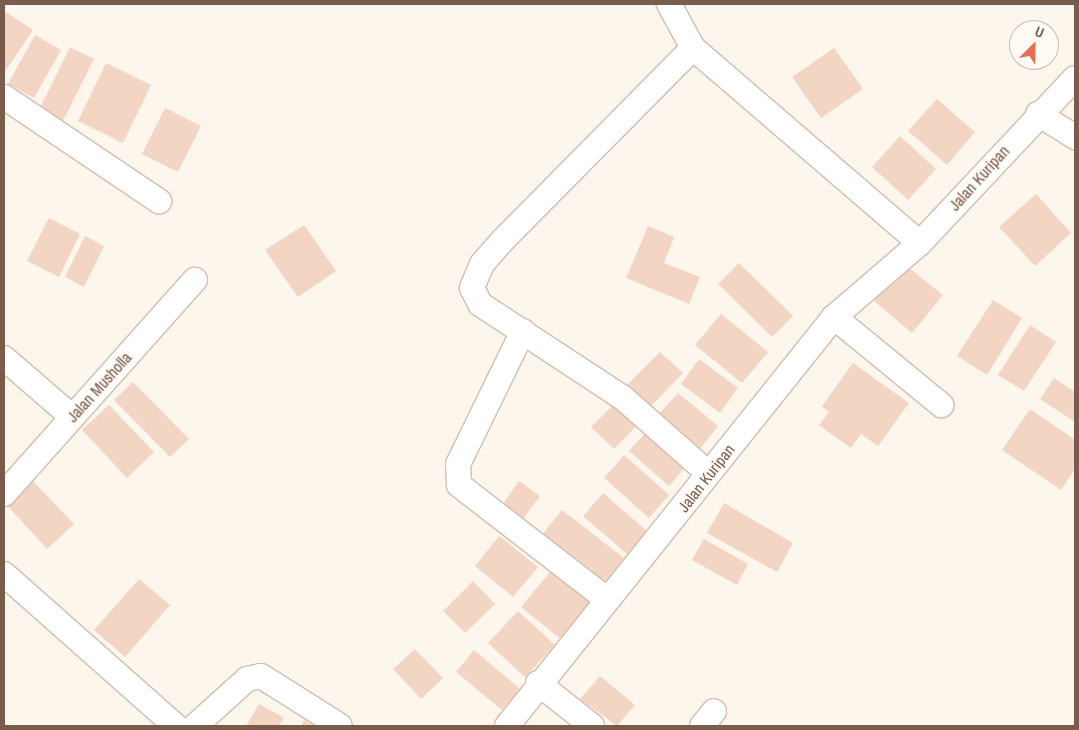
<!DOCTYPE html>
<style>
body{margin:0}
#map{position:relative;width:1079px;height:730px;overflow:hidden;background:#fdf6ec;font-family:"Archivo Narrow",sans-serif}
div>[style]{position:absolute}
.building>*{inset:0;background:#f3d5c3}
.roads{filter:drop-shadow(1px 0 #d1beb0) drop-shadow(-1px 0 #d1beb0) drop-shadow(0 1px #d1beb0) drop-shadow(0 -1px #d1beb0)}
.street>*{height:24px;margin:-12px;padding:0 12px;transform-origin:12px;border-radius:12px;background:#fff}
span{translate:-50% -50%;white-space:nowrap;text-align:center;line-height:1.15;-webkit-text-stroke:4px #fffaf3;paint-order:stroke}
.street-label{font-size:16px;color:#7a5c4d}
.frame{position:absolute;inset:0;border:5px solid #7a5c4d;pointer-events:none}
.north{position:absolute;left:1009px;top:20px;width:50px;height:50px;box-sizing:border-box;background:#fffaf3;border:1px solid #cabbb1;border-radius:50%;rotate:23deg;font-size:14px;font-weight:700;line-height:20px;text-align:center;color:#7a5c4d}
.north::after{content:'';display:block;margin:auto;width:18px;height:22px;background:#e76f51;clip-path:polygon(50% 0,100% 100%,50% 72%,0 100%)}
</style>
<div id="map">
<div class="building">
<div style="clip-path:polygon(4px 11px,33px 30px,4px 73px)"></div>
<div style="clip-path:polygon(35px 35px,61px 50px,34px 98px,8px 84px)"></div>
<div style="clip-path:polygon(70px 47px,94px 59px,60px 127px,36px 116px)"></div>
<div style="clip-path:polygon(834px 48px,863px 89px,821px 118px,792px 77px)"></div>
<div style="clip-path:polygon(106px 63px,151px 85px,123px 143px,78px 121px)"></div>
<div style="clip-path:polygon(937px 99px,975px 132px,947px 165px,908px 131px)"></div>
<div style="clip-path:polygon(165px 108px,201px 126px,178px 172px,142px 154px)"></div>
<div style="clip-path:polygon(900px 136px,936px 169px,908px 200px,872px 167px)"></div>
<div style="clip-path:polygon(1036px 194px,1071px 233px,1035px 266px,999px 227px)"></div>
<div style="clip-path:polygon(49px 218px,80px 234px,59px 277px,27px 261px)"></div>
<div style="clip-path:polygon(304px 225px,336px 271px,298px 297px,265px 250px)"></div>
<div style="clip-path:polygon(648px 226px,674px 237px,664px 263px,700px 277px,689px 304px,626px 278px)"></div>
<div style="clip-path:polygon(85px 236px,104px 246px,84px 287px,65px 277px)"></div>
<div style="clip-path:polygon(739px 263px,793px 316px,772px 337px,718px 284px)"></div>
<div style="clip-path:polygon(904px 264px,943px 295px,912px 333px,874px 301px)"></div>
<div style="clip-path:polygon(993px 300px,1022px 318px,987px 375px,957px 356px)"></div>
<div style="clip-path:polygon(721px 314px,768px 352px,742px 383px,695px 345px)"></div>
<div style="clip-path:polygon(1030px 325px,1056px 342px,1024px 391px,998px 375px)"></div>
<div style="clip-path:polygon(660px 352px,683px 373px,646px 411px,623px 389px)"></div>
<div style="clip-path:polygon(699px 359px,738px 388px,720px 413px,681px 384px)"></div>
<div style="clip-path:polygon(853px 363px,909px 403px,878px 446px,861px 434px,851px 448px,819px 425px,829px 412px,822px 406px)"></div>
<div style="clip-path:polygon(1054px 378px,1075px 392px,1075px 422px,1040px 399px)"></div>
<div style="clip-path:polygon(133px 382px,189px 439px,170px 457px,114px 400px)"></div>
<div style="clip-path:polygon(678px 393px,718px 426px,699px 450px,658px 415px)"></div>
<div style="clip-path:polygon(617px 401px,640px 422px,614px 449px,591px 427px)"></div>
<div style="clip-path:polygon(109px 405px,154px 452px,127px 478px,82px 430px)"></div>
<div style="clip-path:polygon(1030px 409px,1075px 440px,1075px 469px,1061px 490px,1002px 450px)"></div>
<div style="clip-path:polygon(650px 428px,689px 463px,669px 486px,629px 451px)"></div>
<div style="clip-path:polygon(624px 455px,669px 495px,649px 518px,604px 478px)"></div>
<div style="clip-path:polygon(32px 480px,74px 524px,47px 549px,6px 504px)"></div>
<div style="clip-path:polygon(519px 481px,540px 496px,520px 523px,500px 508px)"></div>
<div style="clip-path:polygon(603px 493px,648px 532px,628px 555px,583px 516px)"></div>
<div style="clip-path:polygon(724px 503px,793px 543px,777px 572px,707px 533px)"></div>
<div style="clip-path:polygon(562px 510px,624px 558px,603px 585px,541px 536px)"></div>
<div style="clip-path:polygon(499px 536px,538px 567px,513px 597px,475px 566px)"></div>
<div style="clip-path:polygon(704px 539px,748px 564px,737px 585px,692px 560px)"></div>
<div style="clip-path:polygon(554px 567px,595px 599px,562px 640px,521px 607px)"></div>
<div style="clip-path:polygon(139px 579px,170px 605px,125px 657px,94px 630px)"></div>
<div style="clip-path:polygon(473px 581px,495px 604px,465px 633px,443px 611px)"></div>
<div style="clip-path:polygon(518px 611px,555px 645px,525px 677px,488px 643px)"></div>
<div style="clip-path:polygon(415px 649px,443px 678px,421px 699px,393px 669px)"></div>
<div style="clip-path:polygon(474px 650px,520px 689px,502px 710px,456px 672px)"></div>
<div style="clip-path:polygon(600px 676px,635px 705px,617px 726px,580px 699px)"></div>
<div style="clip-path:polygon(259px 704px,284px 718px,279px 726px,246px 726px)"></div>
<div style="clip-path:polygon(304px 720px,314px 726px,301px 726px)"></div>
</div>
<div class="roads">
<div class="street">
<div style="left:669px;top:4px;width:50px;rotate:61.4deg"></div>
<div style="left:693px;top:48px;width:299px;rotate:40.7deg"></div>
<div style="left:693px;top:48px;width:272px;rotate:134.7deg"></div>
<div style="left:502px;top:241px;width:30px;rotate:131deg"></div>
<div style="left:482px;top:264px;width:26px;rotate:113deg"></div>
<div style="left:472px;top:288px;width:18px;rotate:63deg"></div>
<div style="left:480px;top:304px;width:171px;rotate:33.3deg"></div>
<div style="left:623px;top:398px;width:113px;rotate:41.4deg"></div>
<div style="left:4px;top:97px;width:187px;rotate:33.9deg"></div>
<div style="left:1038px;top:114px;width:44px;rotate:31.9deg"></div>
<div style="left:834px;top:317px;width:139px;rotate:39.4deg"></div>
<div style="left:523px;top:331px;width:148px;rotate:116deg"></div>
<div style="left:458px;top:464px;width:21px;rotate:87deg"></div>
<div style="left:459px;top:485px;width:185px;rotate:37.7deg"></div>
<div style="left:4px;top:358px;width:90px;rotate:40.9deg"></div>
<div style="left:4px;top:494px;width:287px;rotate:-48.3deg"></div>
<div style="left:4px;top:574px;width:230px;rotate:41.5deg"></div>
<div style="left:538px;top:683px;width:69px;rotate:38.5deg"></div>
<div style="left:195px;top:726px;width:70px;rotate:-42.1deg"></div>
<div style="left:247px;top:679px;width:14px;rotate:-12deg"></div>
<div style="left:261px;top:676px;width:93px;rotate:32.3deg"></div>
<div style="left:507px;top:726px;width:524px;rotate:-51.36deg"></div>
<div style="left:834px;top:317px;width:113px;rotate:-40.7deg"></div>
<div style="left:920px;top:243px;width:226px;rotate:-46.8deg"></div>
<div style="left:702px;top:726px;width:19px;rotate:-51deg"></div>
</div>
</div>
<div class="street-label">
<span style="left:979px;top:178px;rotate:-48deg">Jalan Kuripan</span>
<span style="left:99px;top:387px;rotate:-48deg">Jalan Musholla</span>
<span style="left:706px;top:478px;rotate:-52deg">Jalan Kuripan</span>
</div>
<div class="frame"></div>
<div class="north">U</div>
</div>
